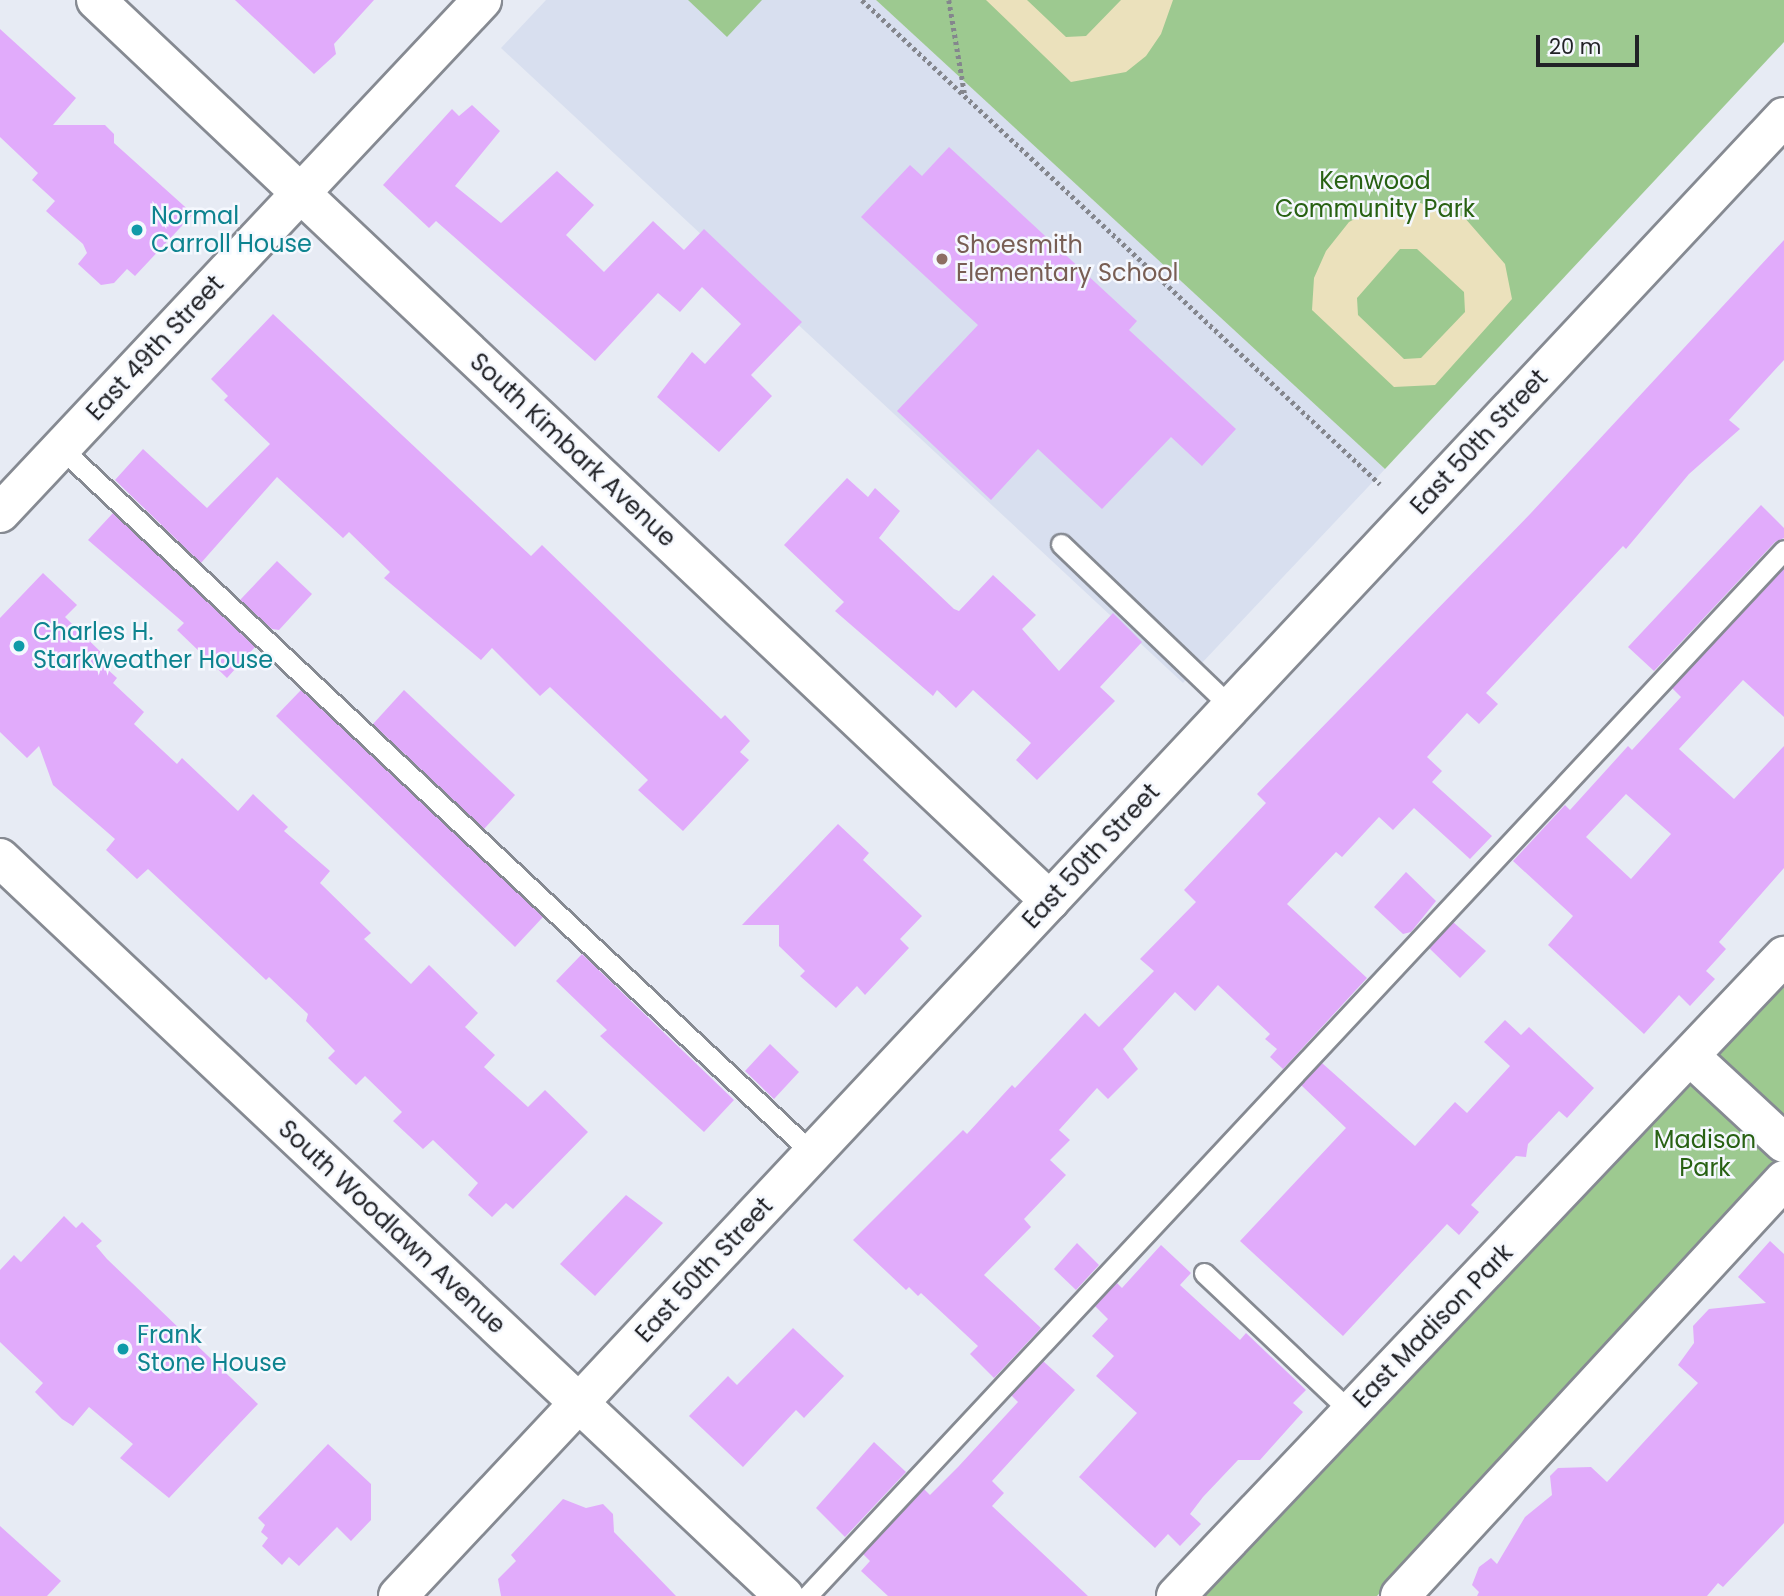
<!DOCTYPE html>
<style>
body{margin:0}
#map{position:relative;width:1784px;height:1596px;overflow:hidden;background:#e7ebf4;font-family:Poppins,sans-serif}
div>[style]{position:absolute}
.built>*{inset:0;background:#d8dfef}
.green>*{inset:0;background:#9dc990}
.sand>*{inset:0;background:#ebe1bc}
.building>*{inset:0;background:#e1abfb}
.path>*{height:4.5px;margin-top:-2.25px;transform-origin:0;background:repeating-linear-gradient(90deg,#84868d 0 3.5px,transparent 0 7px)}
.roads{filter:drop-shadow(2px 0 #868a92) drop-shadow(-2px 0 #868a92) drop-shadow(0 2px #868a92) drop-shadow(0 -2px #868a92)}
.service>*{height:19px;margin:-9.5px;padding:0 9.5px;transform-origin:9.5px;border-radius:9.5px;background:#fff}
.minor>*{height:38px;margin:-19px;padding:0 19px;transform-origin:19px;border-radius:19px;background:#fff}
.tertiary>*{height:38px;margin:-19px;padding:0 19px;transform-origin:19px;border-radius:19px;background:#fff}
.dots>*{width:19px;height:19px;translate:-50% -50%;box-sizing:border-box;border:4px solid #f5f8fe;border-radius:50%}
span{translate:-50% -50%;white-space:nowrap;text-align:center;line-height:1.15;-webkit-text-stroke:5px #f5f8fe;paint-order:stroke}
.park-label{font-size:24px;color:#286113}
.culture-label{font-size:24px;color:#0d838f}
.left{translate:0 -50%;text-align:left}
.education-label{font-size:24px;color:#785e54}
.street-label{font-size:24px;color:#212226}
.scale{position:absolute;left:1536px;top:35px;width:103px;height:32px;box-sizing:border-box;border:4px solid #212226;border-top:0;padding-left:9px;font-size:21px;line-height:24px;white-space:nowrap;color:#212226;-webkit-text-stroke:5px #f5f8fe;paint-order:stroke}
</style>
<div id="map">
<div class="built">
<div style="clip-path:polygon(546px 0,876px 0,1385px 469px,1183px 683px,501px 48px)"></div>
</div>
<div class="green">
<div style="clip-path:polygon(688px 0,762px 0,727px 37px)"></div>
<div style="clip-path:polygon(876px 0,1784px 0,1784px 42px,1385px 469px)"></div>
<div style="clip-path:polygon(1784px 976px,1784px 1163px,1377px 1596px,1202px 1596px)"></div>
</div>
<div class="sand">
<div style="clip-path:polygon(986px 0,1027px 0,1066px 37px,1086px 36px,1121px 0,1173px 0,1161px 34px,1146px 56px,1126px 72px,1071px 82px)"></div>
<div style="clip-path:polygon(evenodd,1411px 200px,1464px 217px,1505px 264px,1512px 299px,1435px 385px,1394px 387px,1312px 310px,1314px 278px,1326px 251px,1349px 222px,1377px 207px,1411px 200px,1400px 249px,1417px 249px,1464px 292px,1465px 312px,1421px 358px,1404px 359px,1358px 315px,1357px 298px,1400px 249px)"></div>
</div>
<div class="building">
<div style="clip-path:polygon(235px 0,374px 0,334px 44px,336px 54px,314px 74px)"></div>
<div style="clip-path:polygon(0 29px,76px 98px,53px 125px,105px 125px,114px 134px,114px 143px,193px 214px,135px 276px,127px 269px,114px 283px,101px 285px,78px 264px,87px 253px,83px 244px,46px 211px,55px 201px,32px 180px,38px 173px,0 137px)"></div>
<div style="clip-path:polygon(472px 105px,500px 131px,455px 186px,501px 223px,557px 171px,594px 205px,566px 235px,604px 272px,653px 221px,684px 250px,704px 229px,802px 322px,751px 375px,772px 396px,719px 452px,657px 397px,692px 352px,705px 364px,741px 324px,702px 287px,680px 312px,658px 293px,595px 361px,436px 221px,429px 228px,383px 185px,452px 109px,459px 116px)"></div>
<div style="clip-path:polygon(949px 147px,1137px 321px,1129px 330px,1236px 429px,1202px 466px,1171px 437px,1102px 509px,1038px 449px,991px 500px,897px 411px,978px 325px,861px 217px,910px 165px,922px 176px)"></div>
<div style="clip-path:polygon(1784px 240px,1784px 360px,1729px 420px,1740px 429px,1689px 474px,1626px 549px,1623px 546px,1486px 693px,1498px 704px,1479px 724px,1467px 713px,1427px 757px,1442px 771px,1432px 782px,1492px 836px,1470px 859px,1414px 808px,1393px 830px,1379px 817px,1342px 857px,1336px 852px,1287px 904px,1367px 978px,1283px 1069px,1270px 1057px,1277px 1049px,1265px 1039px,1270px 1034px,1218px 985px,1195px 1011px,1175px 992px,1123px 1049px,1138px 1069px,1108px 1099px,1097px 1088px,1059px 1130px,1070px 1140px,1050px 1160px,1066px 1175px,1024px 1219px,1031px 1227px,984px 1275px,1041px 1328px,994px 1378px,970px 1354px,978px 1346px,921px 1293px,918px 1296px,909px 1287px,906px 1290px,853px 1240px,963px 1130px,967px 1134px,1012px 1085px,1015px 1088px,1085px 1013px,1099px 1027px,1154px 971px,1140px 959px,1196px 902px,1184px 890px,1266px 803px,1257px 794px,1531px 513px)"></div>
<div style="clip-path:polygon(273px 314px,531px 556px,542px 545px,721px 719px,725px 715px,750px 741px,740px 752px,749px 760px,683px 831px,638px 790px,648px 780px,550px 687px,540px 696px,492px 648px,481px 660px,384px 578px,390px 572px,349px 532px,343px 538px,277px 477px,201px 563px,115px 480px,143px 449px,207px 508px,270px 444px,224px 400px,228px 396px,211px 379px)"></div>
<div style="clip-path:polygon(847px 478px,868px 497px,875px 488px,900px 511px,879px 538px,954px 609px,959px 611px,993px 575px,1036px 615px,1022px 629px,1059px 671px,1113px 613px,1142px 642px,1100px 687px,1115px 701px,1037px 780px,1016px 760px,1031px 743px,973px 690px,956px 708px,937px 690px,933px 696px,835px 611px,844px 602px,784px 545px)"></div>
<div style="clip-path:polygon(1761px 505px,1784px 528px,1784px 538px,1775px 542px,1654px 671px,1628px 647px)"></div>
<div style="clip-path:polygon(113px 513px,255px 647px,227px 678px,177px 630px,184px 623px,88px 540px)"></div>
<div style="clip-path:polygon(277px 561px,312px 594px,279px 630px,272px 629px,240px 600px)"></div>
<div style="clip-path:polygon(evenodd,1784px 568px,1784px 717px,1743px 680px,1679px 749px,1734px 799px,1784px 746px,1784px 868px,1719px 942px,1726px 949px,1706px 971px,1715px 979px,1690px 1006px,1679px 995px,1644px 1034px,1548px 945px,1573px 916px,1513px 861px,1565px 805px,1570px 810px,1628px 746px,1632px 750px,1681px 697px,1672px 688px,1784px 568px,1626px 794px,1671px 834px,1631px 879px,1586px 837px,1626px 794px)"></div>
<div style="clip-path:polygon(43px 573px,77px 605px,65px 617px,112px 663px,106px 668px,117px 678px,113px 683px,144px 712px,134px 724px,177px 764px,182px 758px,238px 811px,253px 794px,288px 827px,284px 831px,330px 871px,320px 883px,371px 933px,364px 939px,411px 984px,429px 965px,478px 1013px,465px 1027px,495px 1055px,484px 1067px,528px 1107px,545px 1090px,588px 1132px,513px 1209px,506px 1203px,492px 1217px,468px 1195px,478px 1183px,433px 1140px,423px 1149px,393px 1121px,402px 1112px,365px 1076px,356px 1085px,328px 1058px,335px 1051px,306px 1021px,308px 1014px,269px 977px,266px 980px,148px 869px,137px 879px,106px 850px,115px 839px,53px 785px,39px 746px,27px 758px,0 732px,0 618px)"></div>
<div style="clip-path:polygon(301px 690px,543px 917px,515px 947px,276px 716px)"></div>
<div style="clip-path:polygon(404px 690px,515px 795px,484px 829px,373px 724px)"></div>
<div style="clip-path:polygon(838px 824px,869px 853px,863px 860px,922px 916px,900px 939px,909px 948px,865px 995px,857px 986px,836px 1008px,800px 976px,805px 971px,779px 946px,779px 925px,742px 925px)"></div>
<div style="clip-path:polygon(1406px 872px,1436px 901px,1411px 932px,1403px 934px,1374px 907px)"></div>
<div style="clip-path:polygon(1453px 922px,1486px 951px,1460px 978px,1429px 948px)"></div>
<div style="clip-path:polygon(582px 954px,734px 1100px,704px 1132px,600px 1036px,607px 1030px,556px 981px)"></div>
<div style="clip-path:polygon(1505px 1020px,1521px 1035px,1529px 1027px,1594px 1088px,1567px 1118px,1559px 1111px,1528px 1144px,1526px 1157px,1516px 1156px,1471px 1205px,1479px 1212px,1459px 1235px,1447px 1224px,1343px 1336px,1240px 1241px,1346px 1128px,1301px 1085px,1322px 1063px,1415px 1146px,1455px 1102px,1467px 1113px,1510px 1066px,1484px 1042px)"></div>
<div style="clip-path:polygon(770px 1044px,799px 1072px,774px 1099px,745px 1071px)"></div>
<div style="clip-path:polygon(626px 1195px,663px 1223px,595px 1296px,560px 1264px)"></div>
<div style="clip-path:polygon(64px 1216px,76px 1228px,82px 1222px,102px 1241px,96px 1246px,107px 1259px,258px 1404px,169px 1498px,120px 1458px,133px 1444px,89px 1407px,73px 1426px,62px 1419px,35px 1392px,43px 1383px,0 1342px,0 1270px,14px 1255px,21px 1262px)"></div>
<div style="clip-path:polygon(1770px 1241px,1784px 1254px,1784px 1523px,1723px 1587px,1718px 1583px,1707px 1596px,1477px 1596px,1479px 1592px,1472px 1585px,1479px 1567px,1491px 1558px,1497px 1564px,1525px 1517px,1552px 1495px,1550px 1476px,1558px 1468px,1591px 1467px,1607px 1482px,1698px 1383px,1678px 1365px,1694px 1343px,1693px 1326px,1709px 1309px,1766px 1303px,1738px 1277px)"></div>
<div style="clip-path:polygon(1077px 1243px,1099px 1265px,1076px 1290px,1054px 1269px)"></div>
<div style="clip-path:polygon(1161px 1245px,1191px 1273px,1180px 1285px,1240px 1340px,1246px 1333px,1306px 1390px,1293px 1403px,1303px 1412px,1260px 1460px,1238px 1460px,1203px 1497px,1190px 1514px,1201px 1524px,1180px 1546px,1168px 1534px,1155px 1548px,1079px 1477px,1137px 1413px,1096px 1376px,1114px 1356px,1092px 1336px,1108px 1319px,1095px 1306px,1117px 1283px,1122px 1288px)"></div>
<div style="clip-path:polygon(793px 1328px,844px 1376px,804px 1418px,796px 1410px,743px 1467px,689px 1416px,728px 1376px,737px 1385px)"></div>
<div style="clip-path:polygon(1043px 1361px,1075px 1390px,992px 1481px,1004px 1493px,992px 1506px,1088px 1596px,888px 1596px,861px 1571px,870px 1561px,863px 1554px,924px 1489px,930px 1495px,958px 1467px,1018px 1402px,1011px 1395px)"></div>
<div style="clip-path:polygon(874px 1442px,906px 1472px,845px 1537px,816px 1508px)"></div>
<div style="clip-path:polygon(328px 1444px,371px 1484px,371px 1520px,351px 1541px,337px 1527px,299px 1566px,289px 1557px,282px 1565px,262px 1546px,268px 1538px,261px 1532px,265px 1525px,258px 1518px)"></div>
<div style="clip-path:polygon(563px 1499px,586px 1508px,603px 1504px,613px 1514px,614px 1532px,676px 1596px,501px 1596px,498px 1579px,516px 1561px,511px 1555px)"></div>
<div style="clip-path:polygon(0 1526px,61px 1581px,47px 1596px,0 1596px)"></div>
</div>
<div class="path">
<div style="left:862px;top:0;width:709px;rotate:43.06deg"></div>
<div style="left:949px;top:0;width:97px;rotate:80.5deg"></div>
</div>
<div class="roads">
<div class="service">
<div style="left:61px;top:448px;width:1031px;rotate:43.19deg"></div>
<div style="left:1061px;top:544px;width:236px;rotate:43.8deg"></div>
<div style="left:1204px;top:1273px;width:202px;rotate:43.4deg"></div>
<div style="left:807px;top:1596px;width:1431px;rotate:-46.95deg"></div>
</div>
<div class="minor">
<div style="left:96px;top:0;width:1312px;rotate:43.36deg"></div>
<div style="left:0;top:513px;width:704px;rotate:-46.78deg"></div>
<div style="left:1690px;top:1056px;width:128px;rotate:42.8deg"></div>
<div style="left:398px;top:1596px;width:2027px;rotate:-46.86deg"></div>
<div style="left:1176px;top:1596px;width:883px;rotate:-46.47deg"></div>
<div style="left:1400px;top:1596px;width:566px;rotate:-47.29deg"></div>
</div>
<div class="tertiary">
<div style="left:0;top:858px;width:1077px;rotate:43.27deg"></div>
</div>
</div>
<div class="dots">
<div style="left:137px;top:230px;background:#0f9aa8"></div>
<div style="left:942px;top:259px;background:#8d6e63"></div>
<div style="left:19px;top:646px;background:#0f9aa8"></div>
<div style="left:123px;top:1349px;background:#0f9aa8"></div>
</div>
<div class="park-label">
<span style="left:1375px;top:195px">Kenwood<br>Community Park</span>
<span style="left:1705px;top:1154px">Madison<br>Park</span>
</div>
<div class="culture-label">
<span class="left" style="left:151px;top:230px">Normal<br>Carroll House</span>
<span class="left" style="left:33px;top:646px">Charles H.<br>Starkweather House</span>
<span class="left" style="left:137px;top:1349px">Frank<br>Stone House</span>
</div>
<div class="education-label">
<span class="left" style="left:956px;top:259px">Shoesmith<br>Elementary School</span>
</div>
<div class="street-label">
<span style="left:155px;top:348px;rotate:-47deg">East 49th Street</span>
<span style="left:1479px;top:442px;rotate:-47deg">East 50th Street</span>
<span style="left:573px;top:450px;rotate:43deg">South Kimbark Avenue</span>
<span style="left:1091px;top:856px;rotate:-47deg">East 50th Street</span>
<span style="left:392px;top:1227px;rotate:43deg">South Woodlawn Avenue</span>
<span style="left:704px;top:1270px;rotate:-47deg">East 50th Street</span>
<span style="left:1433px;top:1326px;rotate:-46deg">East Madison Park</span>
</div>
<div class="scale">20 m</div>
</div>
